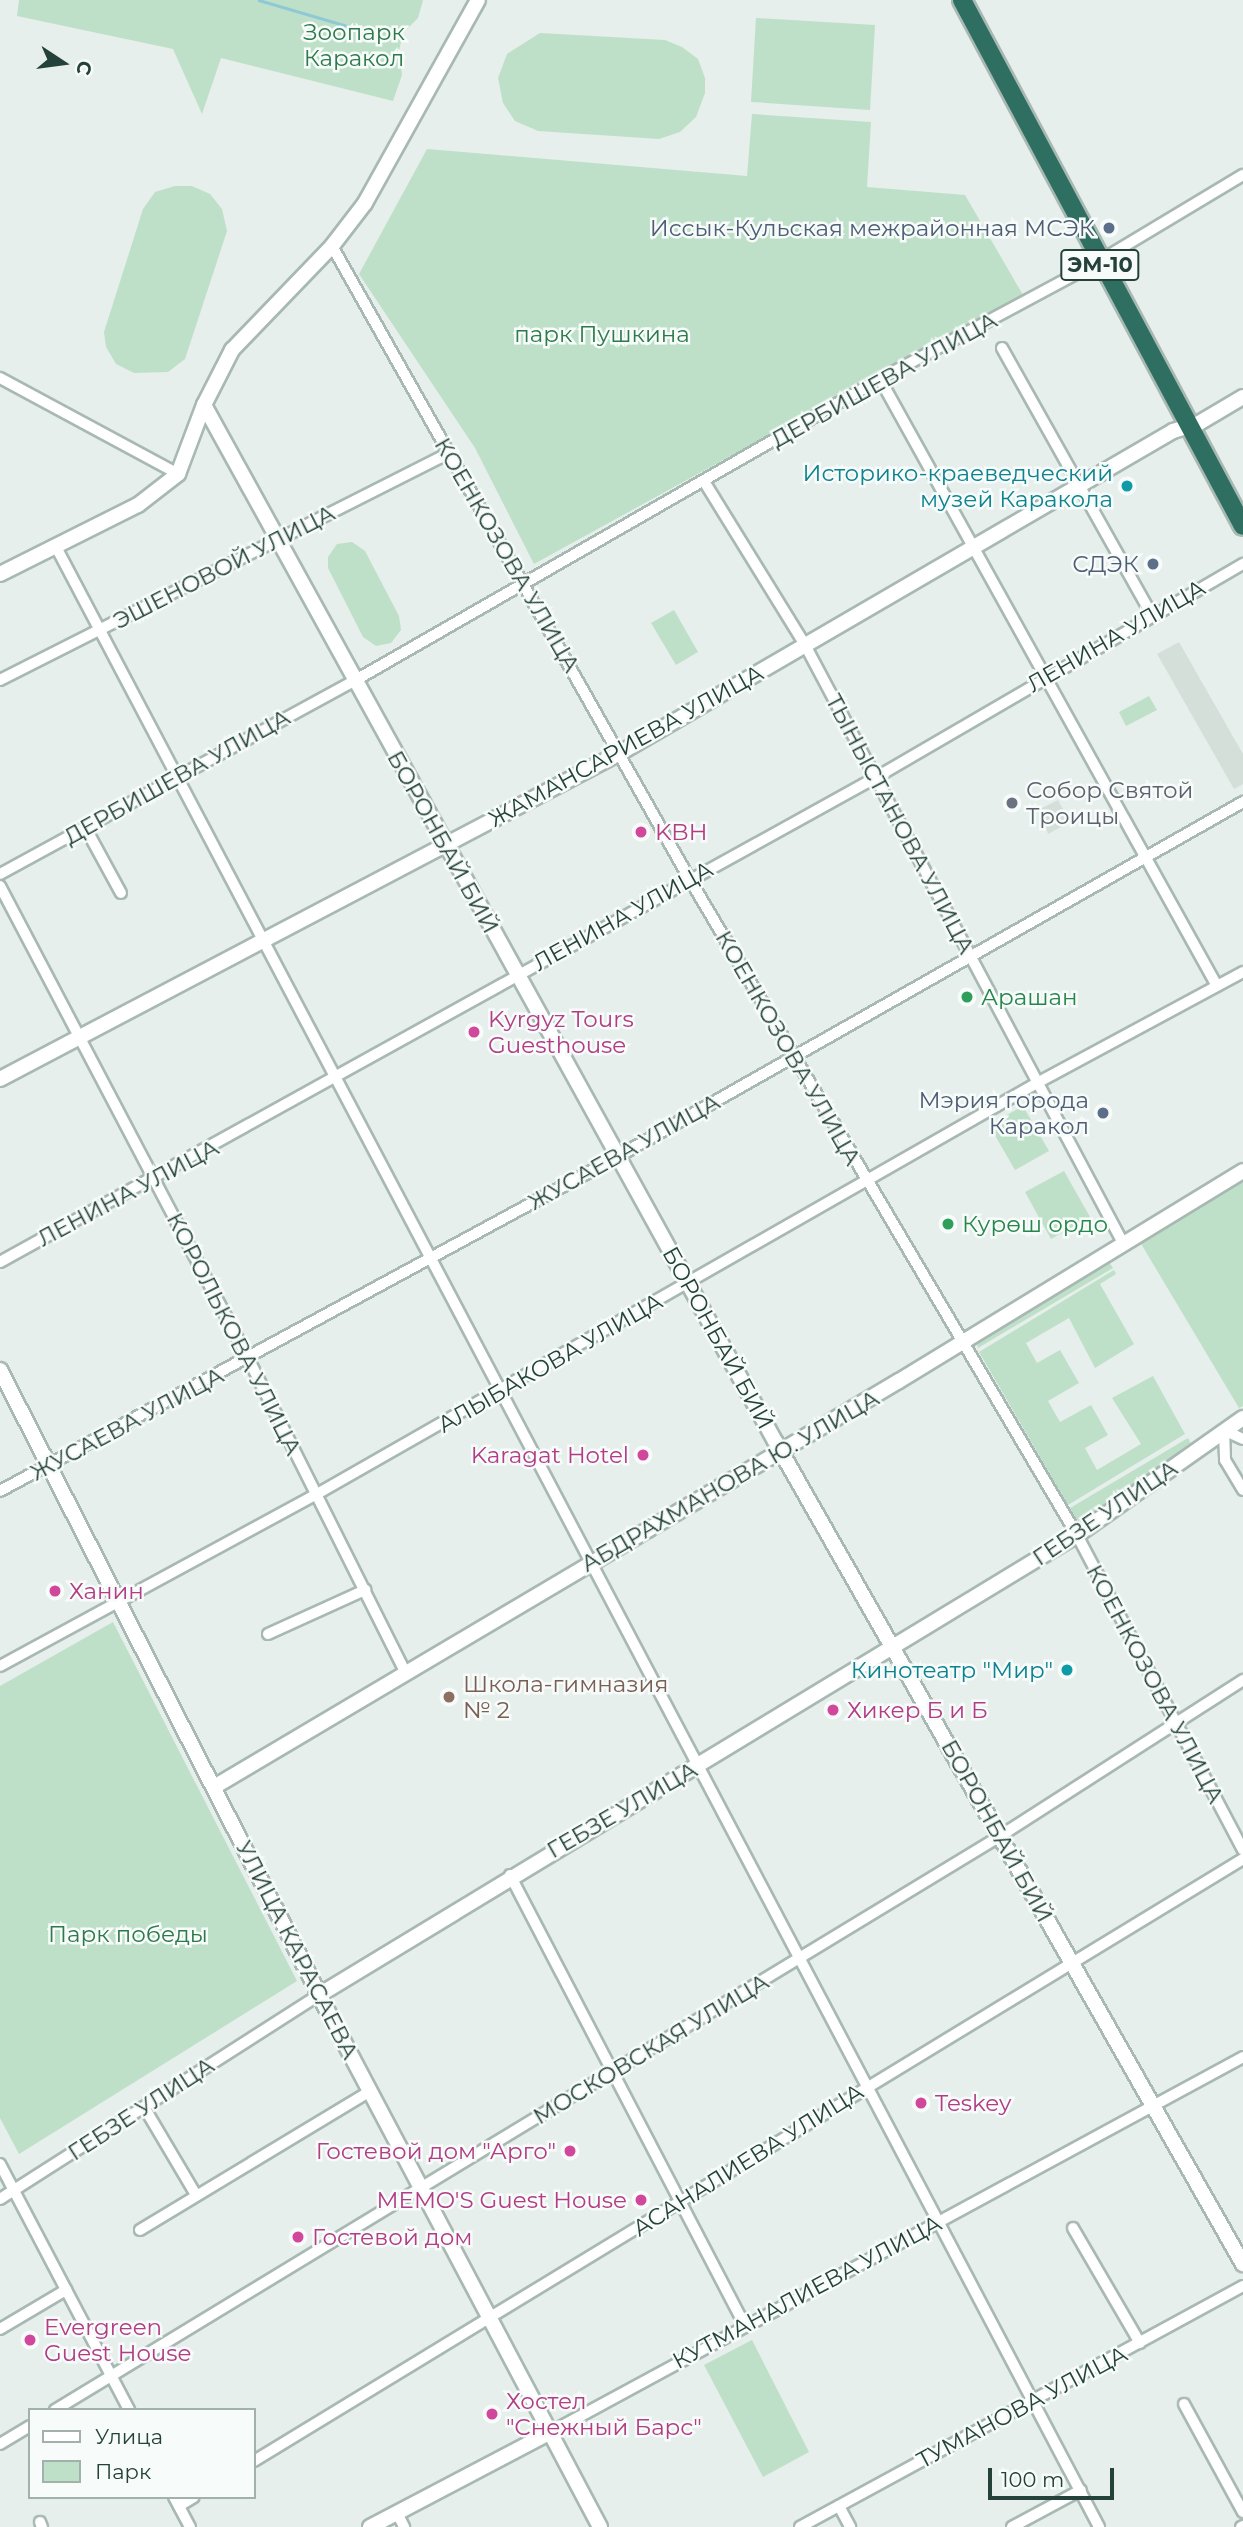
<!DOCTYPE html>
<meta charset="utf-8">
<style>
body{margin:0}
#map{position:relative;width:1243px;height:2527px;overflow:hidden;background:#e6efeb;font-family:Montserrat,sans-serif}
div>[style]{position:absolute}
.built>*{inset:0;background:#d4dfda}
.green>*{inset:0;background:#bfe0c8}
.stream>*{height:2.5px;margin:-1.25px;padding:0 1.25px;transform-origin:1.25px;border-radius:1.25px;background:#8ec9d4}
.roads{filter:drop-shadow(2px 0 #a8b8b2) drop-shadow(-2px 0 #a8b8b2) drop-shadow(0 2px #a8b8b2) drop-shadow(0 -2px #a8b8b2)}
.street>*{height:10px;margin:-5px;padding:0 5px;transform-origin:5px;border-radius:5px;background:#fff}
.secondary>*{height:14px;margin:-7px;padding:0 7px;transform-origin:7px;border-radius:7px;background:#fff}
.highway>*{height:18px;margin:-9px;padding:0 9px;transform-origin:9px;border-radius:9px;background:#2f6f62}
.dots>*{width:19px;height:19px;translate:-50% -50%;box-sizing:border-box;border:4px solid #f7fbf9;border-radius:50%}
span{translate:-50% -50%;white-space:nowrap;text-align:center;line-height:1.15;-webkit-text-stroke:5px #f7fbf9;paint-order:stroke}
.shield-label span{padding:2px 5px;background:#f7fbf9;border:2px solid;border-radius:5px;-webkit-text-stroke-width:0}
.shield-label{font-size:21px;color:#24423a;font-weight:700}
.park-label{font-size:23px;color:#2d7a4b}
.service-label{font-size:23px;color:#4e5e75}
.right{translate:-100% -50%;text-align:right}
.street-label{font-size:23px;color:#24423a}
.culture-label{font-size:23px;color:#0d838f}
.worship-label{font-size:23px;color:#5b616d}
.left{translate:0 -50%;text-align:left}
.hotel-label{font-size:23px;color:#b23c85}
.leisure-label{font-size:23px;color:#27864d}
.education-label{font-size:23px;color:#785e54}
.legend{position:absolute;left:28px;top:2408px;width:228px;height:91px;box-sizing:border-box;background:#f7fbf9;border:2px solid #a3b1ad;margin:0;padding:9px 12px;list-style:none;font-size:21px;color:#24423a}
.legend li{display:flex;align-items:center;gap:14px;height:35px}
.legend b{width:35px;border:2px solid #a3b1ad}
.north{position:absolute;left:28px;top:28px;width:70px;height:70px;-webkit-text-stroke:5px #f7fbf9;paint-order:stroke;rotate:103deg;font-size:19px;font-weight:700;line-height:28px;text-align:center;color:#24423a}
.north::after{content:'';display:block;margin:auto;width:24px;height:32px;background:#24423a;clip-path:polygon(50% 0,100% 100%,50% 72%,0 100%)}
.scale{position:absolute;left:988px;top:2468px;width:126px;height:32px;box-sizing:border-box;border:4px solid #24423a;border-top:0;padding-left:9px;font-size:21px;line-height:24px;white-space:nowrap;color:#24423a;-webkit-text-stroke:5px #f7fbf9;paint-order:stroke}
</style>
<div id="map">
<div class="built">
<div style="clip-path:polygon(1179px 642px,1243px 754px,1243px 784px,1234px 789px,1157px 654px)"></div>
<div style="clip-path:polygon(1058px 800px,1070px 822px,1048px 834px,1040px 809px)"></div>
</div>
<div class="green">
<div style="clip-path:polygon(19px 0,423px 0,418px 18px,403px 33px,399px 51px,402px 75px,393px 101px,221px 58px,202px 114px,173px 49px,17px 16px)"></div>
<div style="clip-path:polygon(756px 18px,875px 25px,870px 110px,751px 102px)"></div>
<div style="clip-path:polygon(540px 33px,665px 40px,682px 47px,698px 59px,705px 78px,705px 93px,696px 117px,680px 132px,659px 139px,538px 131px,515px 121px,503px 103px,498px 78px,507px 54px)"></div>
<div style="clip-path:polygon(752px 114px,871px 122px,867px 187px,965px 195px,1023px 295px,534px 564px,475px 448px,359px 274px,427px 149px,747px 176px)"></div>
<div style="clip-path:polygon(175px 186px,192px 186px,210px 194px,222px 209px,227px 231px,185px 359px,168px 372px,134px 373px,116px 364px,106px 347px,104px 332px,143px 209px,155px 192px)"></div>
<div style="clip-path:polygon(352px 542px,365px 551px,399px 616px,401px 630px,391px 643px,376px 646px,363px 637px,328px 568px,328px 557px,337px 544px)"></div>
<div style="clip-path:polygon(674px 610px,698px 652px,676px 665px,651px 623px)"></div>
<div style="clip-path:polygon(1149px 696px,1157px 710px,1126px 726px,1119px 712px)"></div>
<div style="clip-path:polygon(1023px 1106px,1049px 1151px,1015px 1170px,989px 1125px)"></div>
<div style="clip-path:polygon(1064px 1171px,1090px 1217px,1051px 1239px,1025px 1192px)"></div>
<div style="clip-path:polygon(1243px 1179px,1243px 1406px,1239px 1408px,1140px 1242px)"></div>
<div style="clip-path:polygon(1109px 1262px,1113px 1268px,978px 1348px,977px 1343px)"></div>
<div style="clip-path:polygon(1114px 1270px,1116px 1274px,1100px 1284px,1134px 1344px,1095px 1368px,1069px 1318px,1026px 1343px,1037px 1363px,1060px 1350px,1079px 1383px,1048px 1401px,1060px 1422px,1091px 1405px,1108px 1435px,1085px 1448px,1097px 1470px,1141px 1444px,1112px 1398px,1153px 1376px,1185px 1434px,1068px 1505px,979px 1352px)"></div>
<div style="clip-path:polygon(1188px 1438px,1191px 1444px,1079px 1524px,1070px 1508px)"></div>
<div style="clip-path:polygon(113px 1622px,297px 1981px,19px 2154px,0 2118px,0 1686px)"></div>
<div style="clip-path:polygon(752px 2340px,809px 2452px,763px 2477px,704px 2365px)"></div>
</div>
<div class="stream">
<div style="left:259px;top:0;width:96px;rotate:16.4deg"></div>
</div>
<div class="roads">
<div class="street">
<div style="left:332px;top:246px;width:726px;rotate:60.54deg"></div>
<div style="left:689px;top:878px;width:763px;rotate:59.44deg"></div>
<div style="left:1077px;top:1535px;width:356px;rotate:62.2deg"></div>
<div style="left:1002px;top:348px;width:306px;rotate:60.7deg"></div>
<div style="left:0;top:378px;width:202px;rotate:28.3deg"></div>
<div style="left:880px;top:379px;width:694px;rotate:60.96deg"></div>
<div style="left:705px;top:483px;width:190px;rotate:58.3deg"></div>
<div style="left:805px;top:645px;width:680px;rotate:62deg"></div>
<div style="left:55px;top:545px;width:2240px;rotate:62.22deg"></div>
<div style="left:0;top:680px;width:501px;rotate:-26.82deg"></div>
<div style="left:85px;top:827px;width:75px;rotate:61.4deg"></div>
<div style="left:0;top:874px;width:403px;rotate:-28.6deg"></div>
<div style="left:354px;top:681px;width:607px;rotate:-29.86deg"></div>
<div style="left:880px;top:379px;width:247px;rotate:-28.2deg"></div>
<div style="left:1098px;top:262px;width:169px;rotate:-31deg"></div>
<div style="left:0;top:886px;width:535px;rotate:62.29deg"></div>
<div style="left:249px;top:1360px;width:350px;rotate:63.4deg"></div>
<div style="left:0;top:1262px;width:1000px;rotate:-28.95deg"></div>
<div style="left:875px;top:778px;width:426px;rotate:-30.2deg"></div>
<div style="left:1243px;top:1439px;width:21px;rotate:-155deg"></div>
<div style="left:1224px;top:1430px;width:30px;rotate:88deg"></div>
<div style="left:1225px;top:1460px;width:35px;rotate:59deg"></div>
<div style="left:0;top:1491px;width:702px;rotate:-28.43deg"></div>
<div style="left:617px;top:1157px;width:720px;rotate:-29.56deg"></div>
<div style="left:268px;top:1634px;width:107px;rotate:-24.4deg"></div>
<div style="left:0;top:1666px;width:361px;rotate:-28.5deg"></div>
<div style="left:317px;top:1494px;width:829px;rotate:-29.72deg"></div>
<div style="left:1037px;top:1083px;width:234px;rotate:-28.3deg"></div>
<div style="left:510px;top:1875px;width:506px;rotate:62.47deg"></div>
<div style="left:144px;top:2107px;width:102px;rotate:59.4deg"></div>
<div style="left:0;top:2164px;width:278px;rotate:62.3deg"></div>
<div style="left:0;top:2199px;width:379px;rotate:-32.6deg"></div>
<div style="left:1073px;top:2228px;width:133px;rotate:59.8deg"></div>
<div style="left:140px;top:2230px;width:269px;rotate:-31.1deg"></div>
<div style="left:0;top:2329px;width:77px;rotate:-30.6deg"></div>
<div style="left:1184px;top:2404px;width:123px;rotate:61.4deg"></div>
<div style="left:55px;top:2410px;width:1106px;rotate:-31.27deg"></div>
<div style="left:1000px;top:1836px;width:289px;rotate:-32.7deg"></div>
<div style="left:551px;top:2432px;width:787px;rotate:-28.45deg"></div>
<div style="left:0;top:2444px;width:35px;rotate:-31deg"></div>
<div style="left:254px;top:2461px;width:1158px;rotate:-31.33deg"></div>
<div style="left:174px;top:2497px;width:34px;rotate:62deg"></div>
<div style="left:179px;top:2506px;width:17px;rotate:-31deg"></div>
<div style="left:839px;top:2506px;width:24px;rotate:62deg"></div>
<div style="left:397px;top:2513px;width:16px;rotate:63deg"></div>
<div style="left:40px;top:2522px;width:5px;rotate:68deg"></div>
<div style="left:800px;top:2527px;width:504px;rotate:-28.55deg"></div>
<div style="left:1012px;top:2527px;width:78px;rotate:-28.2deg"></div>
<div style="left:1241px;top:2527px;width:2px;rotate:-27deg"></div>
</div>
<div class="secondary">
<div style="left:204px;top:405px;width:1183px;rotate:61.14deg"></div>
<div style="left:775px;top:1441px;width:947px;rotate:60.38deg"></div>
<div style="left:0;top:574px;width:154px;rotate:-26.6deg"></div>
<div style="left:138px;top:505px;width:51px;rotate:-37.8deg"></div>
<div style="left:178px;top:474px;width:74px;rotate:-69.4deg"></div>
<div style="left:204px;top:405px;width:62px;rotate:-63deg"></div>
<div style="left:232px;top:350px;width:144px;rotate:-46.1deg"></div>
<div style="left:332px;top:246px;width:54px;rotate:-52.5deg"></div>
<div style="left:365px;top:203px;width:232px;rotate:-60.9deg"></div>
<div style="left:0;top:1079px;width:700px;rotate:-27.74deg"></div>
<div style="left:620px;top:753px;width:640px;rotate:-30.21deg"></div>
<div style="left:1173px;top:431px;width:27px;rotate:-17deg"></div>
<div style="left:1199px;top:423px;width:51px;rotate:-30.6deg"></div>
<div style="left:0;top:1370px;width:716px;rotate:62.93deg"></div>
<div style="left:326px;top:2008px;width:587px;rotate:62.17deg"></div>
<div style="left:214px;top:1787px;width:796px;rotate:-30.66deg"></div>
<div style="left:899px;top:1381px;width:403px;rotate:-31.4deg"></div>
<div style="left:319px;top:1995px;width:887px;rotate:-31.25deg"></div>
<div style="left:1077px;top:1535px;width:203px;rotate:-35.2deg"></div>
<div style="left:370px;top:2527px;width:204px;rotate:-27.7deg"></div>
</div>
<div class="highway">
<div style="left:962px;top:0;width:596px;rotate:61.89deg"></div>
</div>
</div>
<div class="dots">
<div style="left:1109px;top:228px;background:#5c6f8a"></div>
<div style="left:1127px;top:486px;background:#0f9aa8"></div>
<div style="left:1153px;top:564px;background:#5c6f8a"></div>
<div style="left:1012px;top:803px;background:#6b7280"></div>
<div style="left:641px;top:832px;background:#d1479c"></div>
<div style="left:967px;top:997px;background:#2e9e5b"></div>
<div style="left:474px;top:1032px;background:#d1479c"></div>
<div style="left:1103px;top:1113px;background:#5c6f8a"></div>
<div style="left:948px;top:1224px;background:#2e9e5b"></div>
<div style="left:643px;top:1455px;background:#d1479c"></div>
<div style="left:55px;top:1591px;background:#d1479c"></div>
<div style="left:1067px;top:1670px;background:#0f9aa8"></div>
<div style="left:449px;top:1697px;background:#8d6e63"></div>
<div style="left:833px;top:1710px;background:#d1479c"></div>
<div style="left:921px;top:2103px;background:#d1479c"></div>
<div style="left:570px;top:2151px;background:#d1479c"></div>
<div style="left:641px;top:2200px;background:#d1479c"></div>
<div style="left:298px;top:2237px;background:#d1479c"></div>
<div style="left:30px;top:2340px;background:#d1479c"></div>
<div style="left:492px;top:2414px;background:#d1479c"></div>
</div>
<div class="shield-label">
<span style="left:1100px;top:265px">ЭМ-10</span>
</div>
<div class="park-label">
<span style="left:354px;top:45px">Зоопарк<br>Каракол</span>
<span style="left:602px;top:334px">парк Пушкина</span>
<span style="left:128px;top:1934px">Парк победы</span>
</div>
<div class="service-label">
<span class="right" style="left:1095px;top:228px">Иссык-Кульская межрайонная МСЭК</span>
<span class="right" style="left:1139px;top:564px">СДЭК</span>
<span class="right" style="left:1089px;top:1113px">Мэрия города<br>Каракол</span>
</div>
<div class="street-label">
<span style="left:884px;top:380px;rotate:-29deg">ДЕРБИШЕВА УЛИЦА</span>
<span style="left:507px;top:555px;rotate:60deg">КОЕНКОЗОВА УЛИЦА</span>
<span style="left:224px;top:567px;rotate:-27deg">ЭШЕНОВОЙ УЛИЦА</span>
<span style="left:1116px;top:636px;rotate:-30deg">ЛЕНИНА УЛИЦА</span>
<span style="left:626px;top:746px;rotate:-29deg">ЖАМАНСАРИЕВА УЛИЦА</span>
<span style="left:177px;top:777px;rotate:-29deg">ДЕРБИШЕВА УЛИЦА</span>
<span style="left:900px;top:824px;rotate:62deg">ТЫНЫСТАНОВА УЛИЦА</span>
<span style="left:443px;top:842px;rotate:61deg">БОРОНБАЙ БИЙ</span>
<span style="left:623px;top:916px;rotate:-29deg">ЛЕНИНА УЛИЦА</span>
<span style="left:788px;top:1048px;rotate:60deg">КОЕНКОЗОВА УЛИЦА</span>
<span style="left:624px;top:1152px;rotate:-29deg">ЖУСАЕВА УЛИЦА</span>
<span style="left:128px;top:1193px;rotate:-28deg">ЛЕНИНА УЛИЦА</span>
<span style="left:234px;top:1334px;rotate:63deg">КОРОЛЬКОВА УЛИЦА</span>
<span style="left:718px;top:1338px;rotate:61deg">БОРОНБАЙ БИЙ</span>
<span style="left:550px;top:1363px;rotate:-30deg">АЛЫБАКОВА УЛИЦА</span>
<span style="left:127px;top:1424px;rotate:-28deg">ЖУСАЕВА УЛИЦА</span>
<span style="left:730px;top:1481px;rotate:-30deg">АБДРАХМАНОВА Ю. УЛИЦА</span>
<span style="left:1105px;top:1513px;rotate:-34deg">ГЕБЗЕ УЛИЦА</span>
<span style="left:1155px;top:1684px;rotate:62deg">КОЕНКОЗОВА УЛИЦА</span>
<span style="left:622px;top:1810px;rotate:-30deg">ГЕБЗЕ УЛИЦА</span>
<span style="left:997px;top:1831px;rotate:61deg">БОРОНБАЙ БИЙ</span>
<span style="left:297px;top:1950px;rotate:63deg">УЛИЦА КАРАСАЕВА</span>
<span style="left:651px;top:2049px;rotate:-31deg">МОСКОВСКАЯ УЛИЦА</span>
<span style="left:141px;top:2109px;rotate:-33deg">ГЕБЗЕ УЛИЦА</span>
<span style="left:748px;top:2160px;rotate:-32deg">АСАНАЛИЕВА УЛИЦА</span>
<span style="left:807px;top:2292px;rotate:-28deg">КУТМАНАЛИЕВА УЛИЦА</span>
<span style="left:1022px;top:2407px;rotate:-28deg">ТУМАНОВА УЛИЦА</span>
</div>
<div class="culture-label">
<span class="right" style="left:1113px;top:486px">Историко-краеведческий<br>музей Каракола</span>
<span class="right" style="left:1053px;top:1670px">Кинотеатр "Мир"</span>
</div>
<div class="worship-label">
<span class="left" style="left:1026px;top:803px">Собор Святой<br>Троицы</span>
</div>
<div class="hotel-label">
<span class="left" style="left:655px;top:832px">KBH</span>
<span class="left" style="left:488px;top:1032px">Kyrgyz Tours<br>Guesthouse</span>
<span class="right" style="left:629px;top:1455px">Karagat Hotel</span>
<span class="left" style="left:69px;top:1591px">Ханин</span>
<span class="left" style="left:847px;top:1710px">Хикер Б и Б</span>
<span class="left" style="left:935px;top:2103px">Teskey</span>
<span class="right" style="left:556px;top:2151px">Гостевой дом "Арго"</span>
<span class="right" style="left:627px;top:2200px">MEMO'S Guest House</span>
<span class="left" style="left:312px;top:2237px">Гостевой дом</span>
<span class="left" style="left:44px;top:2340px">Evergreen<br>Guest House</span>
<span class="left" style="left:506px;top:2414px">Хостел<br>"Снежный Барс"</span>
</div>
<div class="leisure-label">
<span class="left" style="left:981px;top:997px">Арашан</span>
<span class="left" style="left:962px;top:1224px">Курөш ордо</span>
</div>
<div class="education-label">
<span class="left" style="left:463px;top:1697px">Школа-гимназия<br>№ 2</span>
</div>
<ul class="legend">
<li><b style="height:9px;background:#fff"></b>Улица</li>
<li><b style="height:19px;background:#bfe0c8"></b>Парк</li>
</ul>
<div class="north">С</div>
<div class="scale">100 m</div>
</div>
